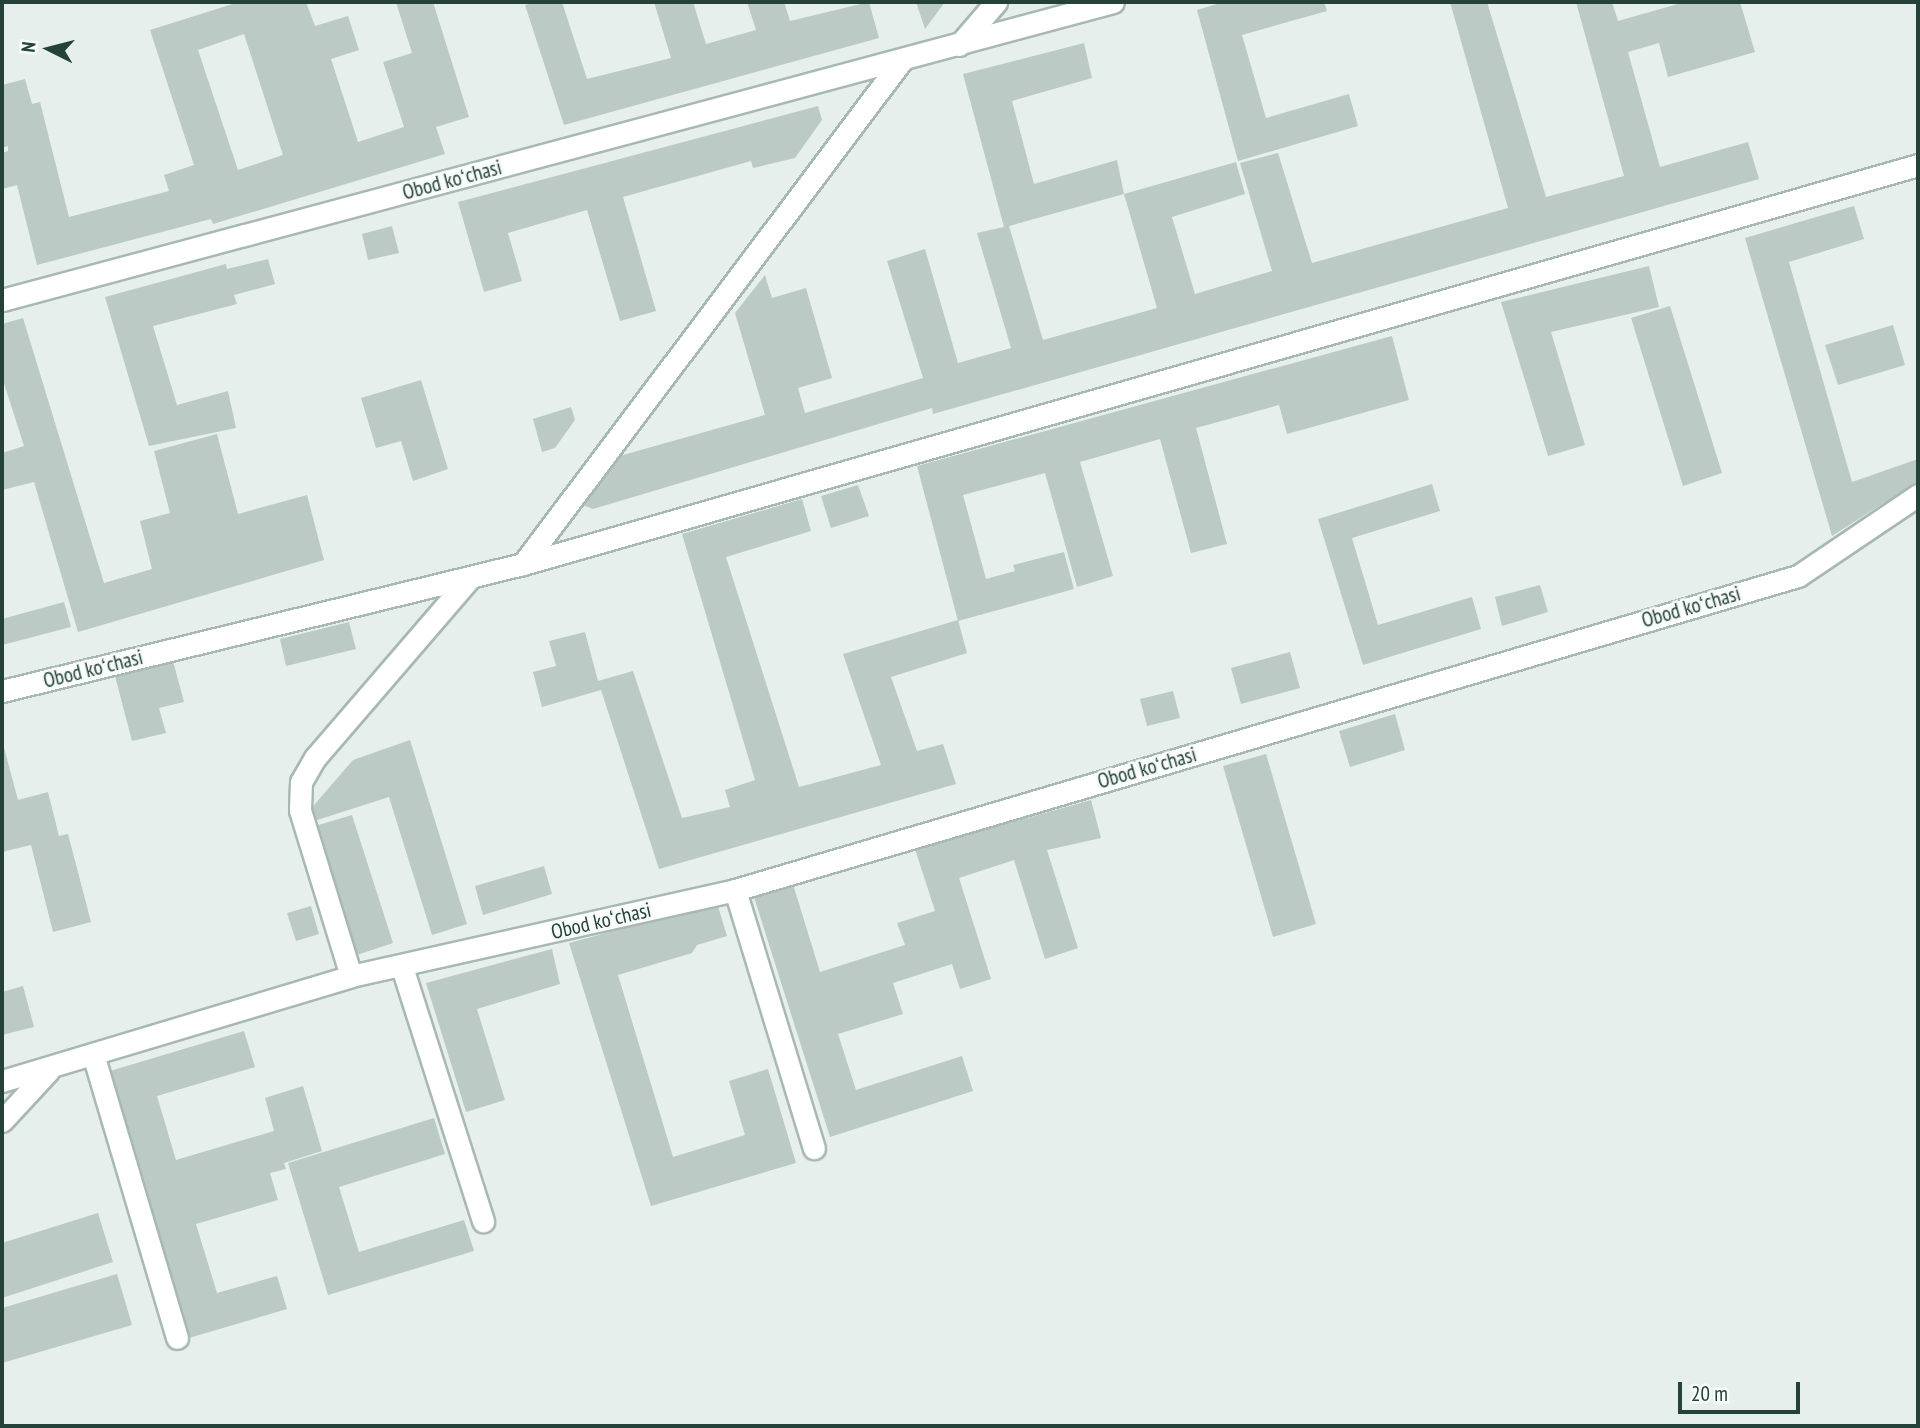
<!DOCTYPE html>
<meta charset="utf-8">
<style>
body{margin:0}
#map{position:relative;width:1920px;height:1428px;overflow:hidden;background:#e6efeb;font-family:"PT Sans Narrow",sans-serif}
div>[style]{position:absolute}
.building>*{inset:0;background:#bbcac4}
.roads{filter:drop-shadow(2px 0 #a8b8b2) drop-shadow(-2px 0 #a8b8b2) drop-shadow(0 2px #a8b8b2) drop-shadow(0 -2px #a8b8b2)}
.minor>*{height:21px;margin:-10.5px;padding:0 10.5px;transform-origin:10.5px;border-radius:10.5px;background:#fff}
span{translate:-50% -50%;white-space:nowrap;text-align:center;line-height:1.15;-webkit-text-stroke:5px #f7fbf9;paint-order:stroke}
.street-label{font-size:21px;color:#24423a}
.frame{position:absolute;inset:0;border:4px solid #24423a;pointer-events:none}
.north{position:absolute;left:14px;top:14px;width:70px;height:70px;-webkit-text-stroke:5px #f7fbf9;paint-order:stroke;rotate:276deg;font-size:19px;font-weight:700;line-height:28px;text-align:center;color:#24423a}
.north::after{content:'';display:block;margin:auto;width:24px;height:32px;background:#24423a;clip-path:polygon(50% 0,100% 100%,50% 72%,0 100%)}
.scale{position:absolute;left:1678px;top:1382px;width:122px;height:32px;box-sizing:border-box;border:4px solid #24423a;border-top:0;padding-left:9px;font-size:21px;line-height:24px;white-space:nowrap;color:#24423a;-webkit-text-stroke:5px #f7fbf9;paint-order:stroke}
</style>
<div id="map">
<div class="building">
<div style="clip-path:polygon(evenodd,239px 2px,306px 2px,315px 26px,348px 16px,359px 50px,331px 59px,358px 142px,404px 127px,383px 62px,412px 53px,396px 2px,433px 2px,469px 117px,436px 127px,445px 154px,213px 224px,211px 219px,37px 265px,17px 185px,2px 189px,2px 153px,8px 151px,8px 146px,2px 148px,2px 85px,25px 79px,32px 104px,40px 102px,69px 217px,169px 191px,164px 175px,194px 165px,150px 30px,239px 2px,244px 34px,283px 155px,238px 170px,198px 50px,244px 34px)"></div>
<div style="clip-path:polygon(536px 2px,562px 2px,587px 79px,671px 58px,654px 2px,693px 2px,706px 44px,756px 30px,747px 2px,784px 2px,790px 21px,869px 2px,879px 38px,564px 125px,525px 5px)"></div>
<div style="clip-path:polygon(916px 2px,945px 2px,925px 29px)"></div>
<div style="clip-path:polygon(1224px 2px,1324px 2px,1327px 11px,1242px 35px,1266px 118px,1349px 94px,1358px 126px,1238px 161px,1197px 10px)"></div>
<div style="clip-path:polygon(1450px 2px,1487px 2px,1546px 197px,1624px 176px,1576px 2px,1612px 2px,1618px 21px,1685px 2px,1740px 2px,1755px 52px,1668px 77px,1659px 43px,1628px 52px,1660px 167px,1748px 142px,1759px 179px,933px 414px,932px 408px,593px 509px,580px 504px,616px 457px,765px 415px,735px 313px,765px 275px,772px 298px,806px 288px,832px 378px,798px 388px,805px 413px,923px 378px,887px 261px,925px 249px,958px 363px,1011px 348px,977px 233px,1004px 227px,963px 74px,1084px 43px,1092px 78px,1012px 101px,1034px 184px,1117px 160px,1124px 194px,1009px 226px,1043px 340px,1157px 308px,1124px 194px,1236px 162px,1245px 194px,1172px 217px,1195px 294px,1272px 271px,1240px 163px,1278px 153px,1312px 263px,1508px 208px)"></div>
<div style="clip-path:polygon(818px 106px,822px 120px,795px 158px,753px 168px,751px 161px,623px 197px,656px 311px,620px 321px,587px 210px,508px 233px,522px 281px,484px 292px,458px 202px)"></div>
<div style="clip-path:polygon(1854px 206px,1864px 239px,1789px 262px,1852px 482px,1918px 459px,1918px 481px,1832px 536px,1745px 238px)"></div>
<div style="clip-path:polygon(392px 226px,399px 253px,368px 260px,362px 234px)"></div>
<div style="clip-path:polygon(268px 259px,275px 284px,234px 295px,237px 304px,153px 326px,177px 405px,228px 391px,236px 428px,149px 446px,105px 297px,226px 264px,227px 269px)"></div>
<div style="clip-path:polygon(1649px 266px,1659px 307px,1551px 332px,1585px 445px,1548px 456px,1501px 302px)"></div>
<div style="clip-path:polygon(1670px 306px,1722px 473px,1683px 486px,1631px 318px)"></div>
<div style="clip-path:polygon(23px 318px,104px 583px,152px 569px,140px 521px,170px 513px,154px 451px,217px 434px,238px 514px,307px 495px,324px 560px,78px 632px,34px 482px,2px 490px,2px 453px,24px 446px,2px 377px,2px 324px)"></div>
<div style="clip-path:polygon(1893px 325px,1905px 365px,1838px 385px,1825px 345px)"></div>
<div style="clip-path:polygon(1392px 336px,1409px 400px,1287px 434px,1279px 405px,1196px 428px,1227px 544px,1191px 553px,1160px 439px,1080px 462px,1113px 576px,1077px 587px,1045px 473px,963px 495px,986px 579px,1015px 571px,1013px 565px,1064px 552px,1074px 589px,958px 621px,917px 466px)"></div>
<div style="clip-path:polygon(421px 380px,448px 469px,413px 481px,401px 441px,376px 448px,361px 398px)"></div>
<div style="clip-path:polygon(571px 407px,575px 420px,555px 448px,542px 452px,533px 419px)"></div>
<div style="clip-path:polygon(1432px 484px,1440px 511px,1352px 538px,1378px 625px,1472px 597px,1481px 629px,1363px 665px,1318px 519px)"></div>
<div style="clip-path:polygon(858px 485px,869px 516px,831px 528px,821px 496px)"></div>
<div style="clip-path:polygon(802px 499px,811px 531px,726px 557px,799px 787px,881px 765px,843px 654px,958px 620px,967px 653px,891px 677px,917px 751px,943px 744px,956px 784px,659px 869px,601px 690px,542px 707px,533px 672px,556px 666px,549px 641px,585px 632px,598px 681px,633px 671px,682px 818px,730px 807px,725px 790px,755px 780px,682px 534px)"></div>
<div style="clip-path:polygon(1540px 585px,1548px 612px,1502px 626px,1495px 597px)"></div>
<div style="clip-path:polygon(64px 602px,71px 627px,2px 645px,2px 619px)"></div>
<div style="clip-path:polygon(349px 622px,356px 649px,286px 666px,280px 639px)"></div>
<div style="clip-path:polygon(1290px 652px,1300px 688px,1241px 704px,1231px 668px)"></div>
<div style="clip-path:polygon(173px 661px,184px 702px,159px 708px,166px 733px,132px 741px,115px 676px)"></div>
<div style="clip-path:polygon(1173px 691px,1180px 718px,1147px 726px,1140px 699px)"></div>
<div style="clip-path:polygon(1395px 714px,1405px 750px,1350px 767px,1339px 731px)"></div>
<div style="clip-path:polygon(2px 740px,18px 800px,48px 792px,59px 836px,68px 834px,91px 922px,53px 932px,31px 845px,2px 852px)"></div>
<div style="clip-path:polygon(410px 740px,467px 924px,432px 935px,389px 797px,311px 822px,308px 812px,353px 760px)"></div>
<div style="clip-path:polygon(1266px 754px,1316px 924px,1273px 937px,1223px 766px)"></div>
<div style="clip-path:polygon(1091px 800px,1101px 838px,1047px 850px,1078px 948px,1045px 959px,1014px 860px,959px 878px,991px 979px,960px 989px,952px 964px,893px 983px,903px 1014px,838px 1034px,856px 1090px,962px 1056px,973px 1091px,830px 1137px,753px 894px,792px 881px,820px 972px,905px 945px,897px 923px,935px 911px,915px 849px)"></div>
<div style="clip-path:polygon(352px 815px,393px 943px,354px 956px,312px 827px)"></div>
<div style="clip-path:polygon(544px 866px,552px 894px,483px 915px,475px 886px)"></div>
<div style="clip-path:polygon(717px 903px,727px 936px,697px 945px,692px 953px,618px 975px,673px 1157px,745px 1135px,729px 1081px,768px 1069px,796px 1163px,651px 1206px,569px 943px)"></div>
<div style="clip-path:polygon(311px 906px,319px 934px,296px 941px,287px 913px)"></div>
<div style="clip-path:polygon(552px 949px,560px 984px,477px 1009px,505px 1100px,466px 1112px,426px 983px)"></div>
<div style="clip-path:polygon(23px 986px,34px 1027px,2px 1035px,2px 992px)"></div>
<div style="clip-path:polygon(244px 1031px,255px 1067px,157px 1096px,176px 1160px,274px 1131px,265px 1098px,303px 1086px,322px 1151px,284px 1163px,286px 1169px,270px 1173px,278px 1200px,196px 1224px,217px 1293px,277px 1276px,287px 1309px,189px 1338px,110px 1071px)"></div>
<div style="clip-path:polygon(434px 1118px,445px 1154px,339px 1187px,359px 1252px,464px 1220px,474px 1251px,328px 1295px,288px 1163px)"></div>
<div style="clip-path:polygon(98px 1213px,113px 1262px,2px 1298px,2px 1243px)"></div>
<div style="clip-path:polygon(117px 1274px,132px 1325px,2px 1363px,2px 1308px)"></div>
</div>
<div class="roads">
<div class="minor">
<div style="left:959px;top:45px;width:57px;rotate:-49.3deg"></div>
<div style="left:2px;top:300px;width:1150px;rotate:-15.01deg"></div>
<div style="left:523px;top:564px;width:631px;rotate:-53.06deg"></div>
<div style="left:2px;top:691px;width:536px;rotate:-13.7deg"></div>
<div style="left:523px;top:564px;width:1451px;rotate:-15.96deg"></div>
<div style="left:735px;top:890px;width:270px;rotate:73deg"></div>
<div style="left:402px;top:967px;width:267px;rotate:72.3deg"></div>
<div style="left:351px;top:976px;width:174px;rotate:-107.1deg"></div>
<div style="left:300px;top:810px;width:28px;rotate:-88deg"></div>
<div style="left:301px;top:782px;width:28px;rotate:-60deg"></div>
<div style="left:315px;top:758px;width:238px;rotate:-49.3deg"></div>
<div style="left:93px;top:1054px;width:296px;rotate:73.5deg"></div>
<div style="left:2px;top:1081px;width:364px;rotate:-16.7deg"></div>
<div style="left:351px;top:976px;width:394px;rotate:-12.6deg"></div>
<div style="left:735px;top:890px;width:1108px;rotate:-16.46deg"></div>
<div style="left:1798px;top:576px;width:145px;rotate:-34deg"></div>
<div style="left:2px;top:1121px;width:69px;rotate:-47.3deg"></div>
</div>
</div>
<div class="street-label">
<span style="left:452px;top:180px;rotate:-15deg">Obod koʻchasi</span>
<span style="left:1691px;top:607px;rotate:-16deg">Obod koʻchasi</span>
<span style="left:93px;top:669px;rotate:-14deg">Obod koʻchasi</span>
<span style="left:1147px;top:768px;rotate:-16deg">Obod koʻchasi</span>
<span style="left:601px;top:921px;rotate:-13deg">Obod koʻchasi</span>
</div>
<div class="frame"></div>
<div class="north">N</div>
<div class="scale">20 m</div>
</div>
